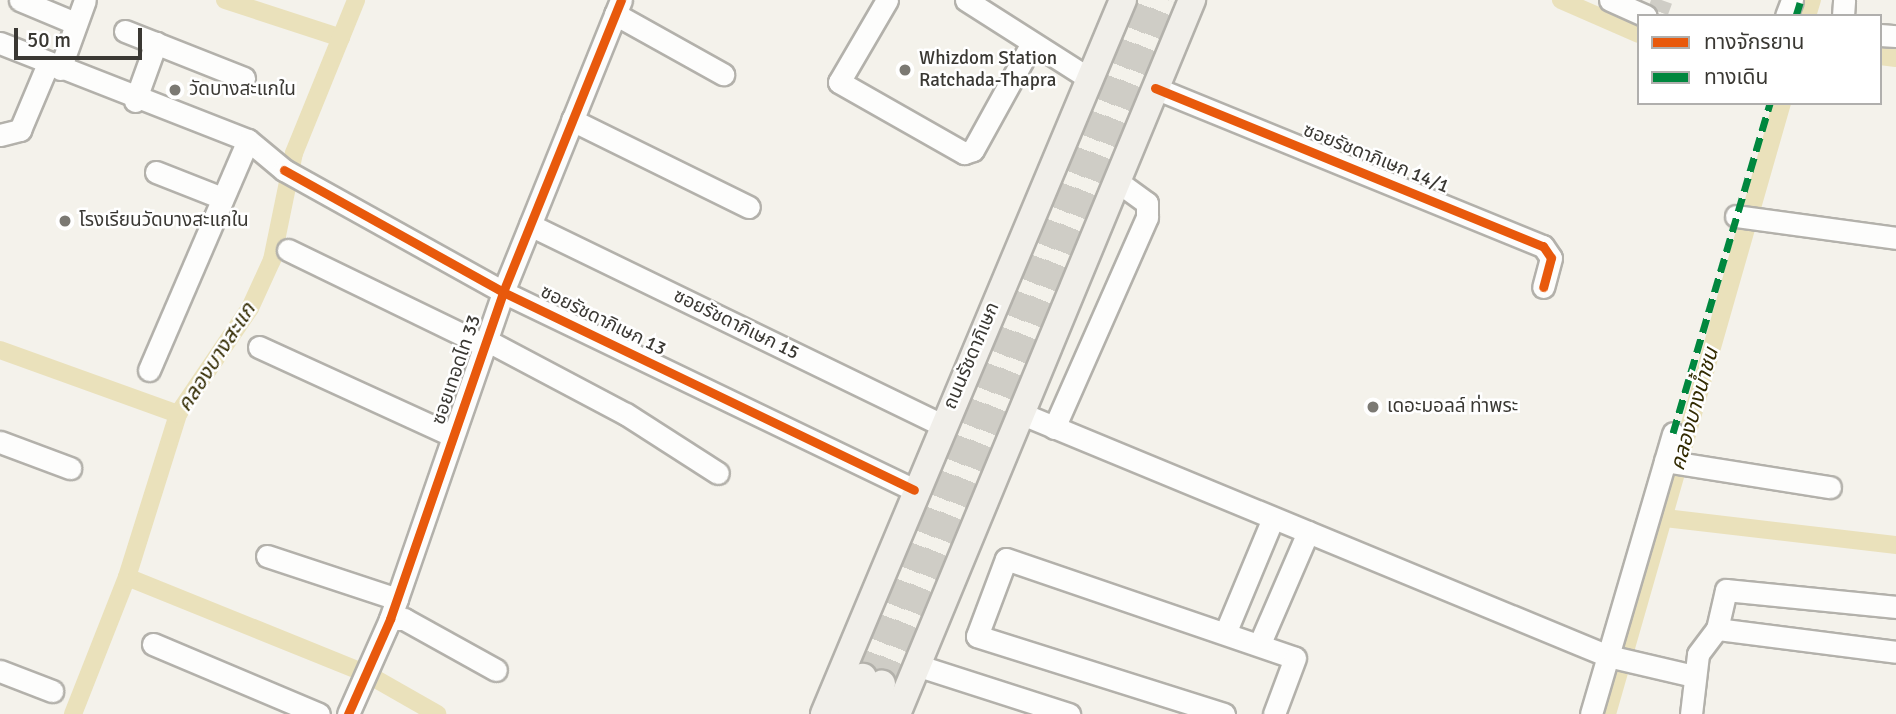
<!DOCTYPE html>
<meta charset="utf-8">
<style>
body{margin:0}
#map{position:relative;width:1896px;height:714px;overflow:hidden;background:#f4f2eb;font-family:Signika,"Noto Sans Thai",sans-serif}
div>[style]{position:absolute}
.canal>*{height:18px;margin:-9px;padding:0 9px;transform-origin:9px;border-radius:9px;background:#eae1bb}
.minor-tunnel>*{height:21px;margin-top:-10.5px;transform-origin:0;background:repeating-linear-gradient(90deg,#cfcdc6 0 21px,transparent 0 31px)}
.major-tunnel>*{height:26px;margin-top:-13px;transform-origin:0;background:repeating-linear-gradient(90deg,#cfcdc6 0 26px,transparent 0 39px)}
.roads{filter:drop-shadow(2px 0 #b3b1ab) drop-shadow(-2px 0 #b3b1ab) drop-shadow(0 2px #b3b1ab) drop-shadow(0 -2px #b3b1ab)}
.minor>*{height:21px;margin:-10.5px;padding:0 10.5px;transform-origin:10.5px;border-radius:10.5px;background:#fdfdfc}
.major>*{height:26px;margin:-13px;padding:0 13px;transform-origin:13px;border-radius:13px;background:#f1efea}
.quiet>*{height:7px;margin-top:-3.5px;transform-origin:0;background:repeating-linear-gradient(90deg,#00873e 0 14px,transparent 0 21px)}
.cycleway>*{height:9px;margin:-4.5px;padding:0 4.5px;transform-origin:4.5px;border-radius:4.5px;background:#e8590c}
.dots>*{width:19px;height:19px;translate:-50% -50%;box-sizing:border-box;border:4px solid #fff;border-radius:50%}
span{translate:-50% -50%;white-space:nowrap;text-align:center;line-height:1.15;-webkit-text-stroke:5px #fff;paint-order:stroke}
.poi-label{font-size:19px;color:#3a3833}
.left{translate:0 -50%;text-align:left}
.street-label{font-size:19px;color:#3a3833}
.water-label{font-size:21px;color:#322a00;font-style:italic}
.legend{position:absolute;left:1637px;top:14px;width:245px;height:91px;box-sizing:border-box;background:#fff;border:2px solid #b0afad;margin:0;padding:9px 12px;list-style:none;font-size:21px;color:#3a3833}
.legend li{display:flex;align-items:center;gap:14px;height:35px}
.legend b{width:35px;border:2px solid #b0afad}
.scale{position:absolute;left:14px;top:28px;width:128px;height:32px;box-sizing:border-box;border:4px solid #3a3833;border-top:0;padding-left:9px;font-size:21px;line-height:24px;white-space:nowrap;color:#3a3833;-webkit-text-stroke:5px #fff;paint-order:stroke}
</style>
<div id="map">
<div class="canal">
<div style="left:225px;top:0;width:122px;rotate:18.1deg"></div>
<div style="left:1561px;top:0;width:85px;rotate:23.6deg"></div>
<div style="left:1807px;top:16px;width:17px;rotate:-73deg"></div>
<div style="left:1880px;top:56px;width:16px;rotate:7deg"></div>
<div style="left:0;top:350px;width:189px;rotate:19.8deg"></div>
<div style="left:1665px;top:518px;width:233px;rotate:6.7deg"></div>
<div style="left:127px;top:577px;width:259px;rotate:22deg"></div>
<div style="left:367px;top:674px;width:81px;rotate:29.7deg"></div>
<div style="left:73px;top:714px;width:147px;rotate:-68.5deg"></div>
<div style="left:127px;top:577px;width:171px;rotate:-72.6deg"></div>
<div style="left:178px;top:414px;width:128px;rotate:-55.8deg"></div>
<div style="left:250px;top:308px;width:53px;rotate:-65.4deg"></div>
<div style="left:272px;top:260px;width:109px;rotate:-78.4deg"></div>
<div style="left:294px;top:153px;width:165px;rotate:-67.9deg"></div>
<div style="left:1607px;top:714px;width:636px;rotate:-74.02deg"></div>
</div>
<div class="minor-tunnel">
<div style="left:1658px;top:11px;width:12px;rotate:-70deg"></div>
</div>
<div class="major-tunnel">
<div style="left:863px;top:677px;width:733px;rotate:-67.39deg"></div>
<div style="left:882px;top:684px;width:741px;rotate:-67.38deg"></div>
</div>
<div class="roads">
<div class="minor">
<div style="left:20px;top:0;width:60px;rotate:22.7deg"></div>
<div style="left:887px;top:0;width:95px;rotate:120.3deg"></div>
<div style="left:839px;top:82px;width:144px;rotate:29.6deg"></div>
<div style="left:964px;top:153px;width:9px;rotate:-18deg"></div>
<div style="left:973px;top:150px;width:120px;rotate:-61.1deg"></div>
<div style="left:966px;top:0;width:147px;rotate:32.5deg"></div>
<div style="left:1610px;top:0;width:39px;rotate:24deg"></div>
<div style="left:615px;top:14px;width:124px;rotate:29.1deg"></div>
<div style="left:1786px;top:16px;width:17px;rotate:-69deg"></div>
<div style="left:1843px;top:16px;width:16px;rotate:-86deg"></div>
<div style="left:125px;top:31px;width:128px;rotate:21.6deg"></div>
<div style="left:1880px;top:35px;width:16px;rotate:4deg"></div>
<div style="left:0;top:43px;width:266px;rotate:21.4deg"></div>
<div style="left:248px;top:140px;width:47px;rotate:39.8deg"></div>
<div style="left:284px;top:170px;width:251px;rotate:29.1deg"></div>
<div style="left:503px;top:292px;width:456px;rotate:25.7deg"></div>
<div style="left:60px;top:69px;width:73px;rotate:-70.1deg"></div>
<div style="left:1155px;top:88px;width:419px;rotate:22.2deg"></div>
<div style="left:1543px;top:246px;width:14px;rotate:56deg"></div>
<div style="left:1551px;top:258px;width:30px;rotate:105deg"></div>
<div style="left:135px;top:101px;width:62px;rotate:-70.1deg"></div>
<div style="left:572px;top:120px;width:197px;rotate:26.2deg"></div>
<div style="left:0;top:135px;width:21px;rotate:-14deg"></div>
<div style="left:20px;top:130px;width:69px;rotate:-67.1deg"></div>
<div style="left:156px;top:172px;width:71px;rotate:21.5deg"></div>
<div style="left:1736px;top:216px;width:162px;rotate:7.8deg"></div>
<div style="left:530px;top:225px;width:458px;rotate:25.9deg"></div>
<div style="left:288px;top:250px;width:218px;rotate:25.9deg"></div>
<div style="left:486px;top:340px;width:158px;rotate:27.9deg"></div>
<div style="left:626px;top:414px;width:109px;rotate:32.7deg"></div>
<div style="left:259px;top:347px;width:213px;rotate:24.6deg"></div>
<div style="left:149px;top:370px;width:250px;rotate:-66.7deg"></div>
<div style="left:1020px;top:413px;width:636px;rotate:22.45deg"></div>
<div style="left:1608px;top:656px;width:232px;rotate:-73.7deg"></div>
<div style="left:1054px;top:428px;width:231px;rotate:-66.2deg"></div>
<div style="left:1147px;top:217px;width:14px;rotate:-90deg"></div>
<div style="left:1147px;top:203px;width:37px;rotate:-144deg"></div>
<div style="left:0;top:442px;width:75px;rotate:20.4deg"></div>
<div style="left:1665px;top:461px;width:167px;rotate:9deg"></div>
<div style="left:267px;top:556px;width:137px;rotate:18.3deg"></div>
<div style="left:390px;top:619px;width:14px"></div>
<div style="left:404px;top:619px;width:105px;rotate:29deg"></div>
<div style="left:1717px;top:629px;width:180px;rotate:7.3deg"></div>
<div style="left:1226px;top:631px;width:122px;rotate:-67.4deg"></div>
<div style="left:1260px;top:643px;width:121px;rotate:-66.6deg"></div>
<div style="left:153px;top:644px;width:180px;rotate:22.9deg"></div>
<div style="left:916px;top:665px;width:161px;rotate:17.8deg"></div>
<div style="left:0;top:671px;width:56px;rotate:21deg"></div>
<div style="left:348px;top:714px;width:104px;rotate:-66.1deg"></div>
<div style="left:390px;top:619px;width:346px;rotate:-70.9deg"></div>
<div style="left:503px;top:292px;width:315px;rotate:-68deg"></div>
<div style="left:1224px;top:714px;width:259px;rotate:-162.5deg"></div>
<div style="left:977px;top:636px;width:82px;rotate:-69.4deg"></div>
<div style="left:1006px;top:559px;width:305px;rotate:18.9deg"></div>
<div style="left:1295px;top:658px;width:60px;rotate:110.6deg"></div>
<div style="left:1591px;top:714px;width:60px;rotate:-73.7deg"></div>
<div style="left:1608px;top:656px;width:88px;rotate:13.1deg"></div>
<div style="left:1691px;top:714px;width:60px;rotate:-83.3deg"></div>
<div style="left:1698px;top:654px;width:31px;rotate:-53deg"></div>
<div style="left:1717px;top:629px;width:40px;rotate:-77deg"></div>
<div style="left:1726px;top:590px;width:171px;rotate:5.7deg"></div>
</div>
<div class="major">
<div style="left:824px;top:714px;width:774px;rotate:-67.28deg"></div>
<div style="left:851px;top:714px;width:39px;rotate:-72deg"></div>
<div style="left:872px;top:714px;width:32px;rotate:-72deg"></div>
<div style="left:897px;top:714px;width:773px;rotate:-67.55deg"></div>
</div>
</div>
<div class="quiet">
<div style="left:1796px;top:16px;width:17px;rotate:-73deg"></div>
<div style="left:1673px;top:433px;width:344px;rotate:-73.6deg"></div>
</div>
<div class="cycleway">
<div style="left:1155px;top:88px;width:419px;rotate:22.2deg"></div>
<div style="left:1543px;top:246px;width:14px;rotate:56deg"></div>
<div style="left:1551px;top:258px;width:30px;rotate:105deg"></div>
<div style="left:284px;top:170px;width:251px;rotate:29.1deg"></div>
<div style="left:503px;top:292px;width:456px;rotate:25.7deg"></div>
<div style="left:348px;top:714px;width:104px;rotate:-66.1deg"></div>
<div style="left:390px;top:619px;width:346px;rotate:-70.9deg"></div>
<div style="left:503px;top:292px;width:315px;rotate:-68deg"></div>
</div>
<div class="dots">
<div style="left:905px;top:70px;background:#7b7973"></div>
<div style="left:175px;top:90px;background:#7b7973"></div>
<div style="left:65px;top:221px;background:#7b7973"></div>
<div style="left:1373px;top:407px;background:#7b7973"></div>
</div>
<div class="poi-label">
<span class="left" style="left:919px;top:70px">Whizdom Station<br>Ratchada-Thapra</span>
<span class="left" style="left:189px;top:90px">วัดบางสะแกใน</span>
<span class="left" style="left:79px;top:221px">โรงเรียนวัดบางสะแกใน</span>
<span class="left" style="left:1387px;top:407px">เดอะมอลล์ ท่าพระ</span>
</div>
<div class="street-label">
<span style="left:1376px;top:159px;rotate:22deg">ซอยรัชดาภิเษก 14/1</span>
<span style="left:603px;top:321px;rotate:26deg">ซอยรัชดาภิเษก 13</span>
<span style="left:736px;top:325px;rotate:26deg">ซอยรัชดาภิเษก 15</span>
<span style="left:972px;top:356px;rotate:-67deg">ถนนรัชดาภิเษก</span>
<span style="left:457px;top:370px;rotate:-71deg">ซอยเทอดไท 33</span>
</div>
<div class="water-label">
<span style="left:216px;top:357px;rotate:-57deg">คลองบางสะแก</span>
<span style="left:1694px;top:409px;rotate:-74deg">คลองบางน้ำชน</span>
</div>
<ul class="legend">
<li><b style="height:9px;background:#e8590c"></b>ทางจักรยาน</li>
<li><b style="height:9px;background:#00873e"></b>ทางเดิน</li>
</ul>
<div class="scale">50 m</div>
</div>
